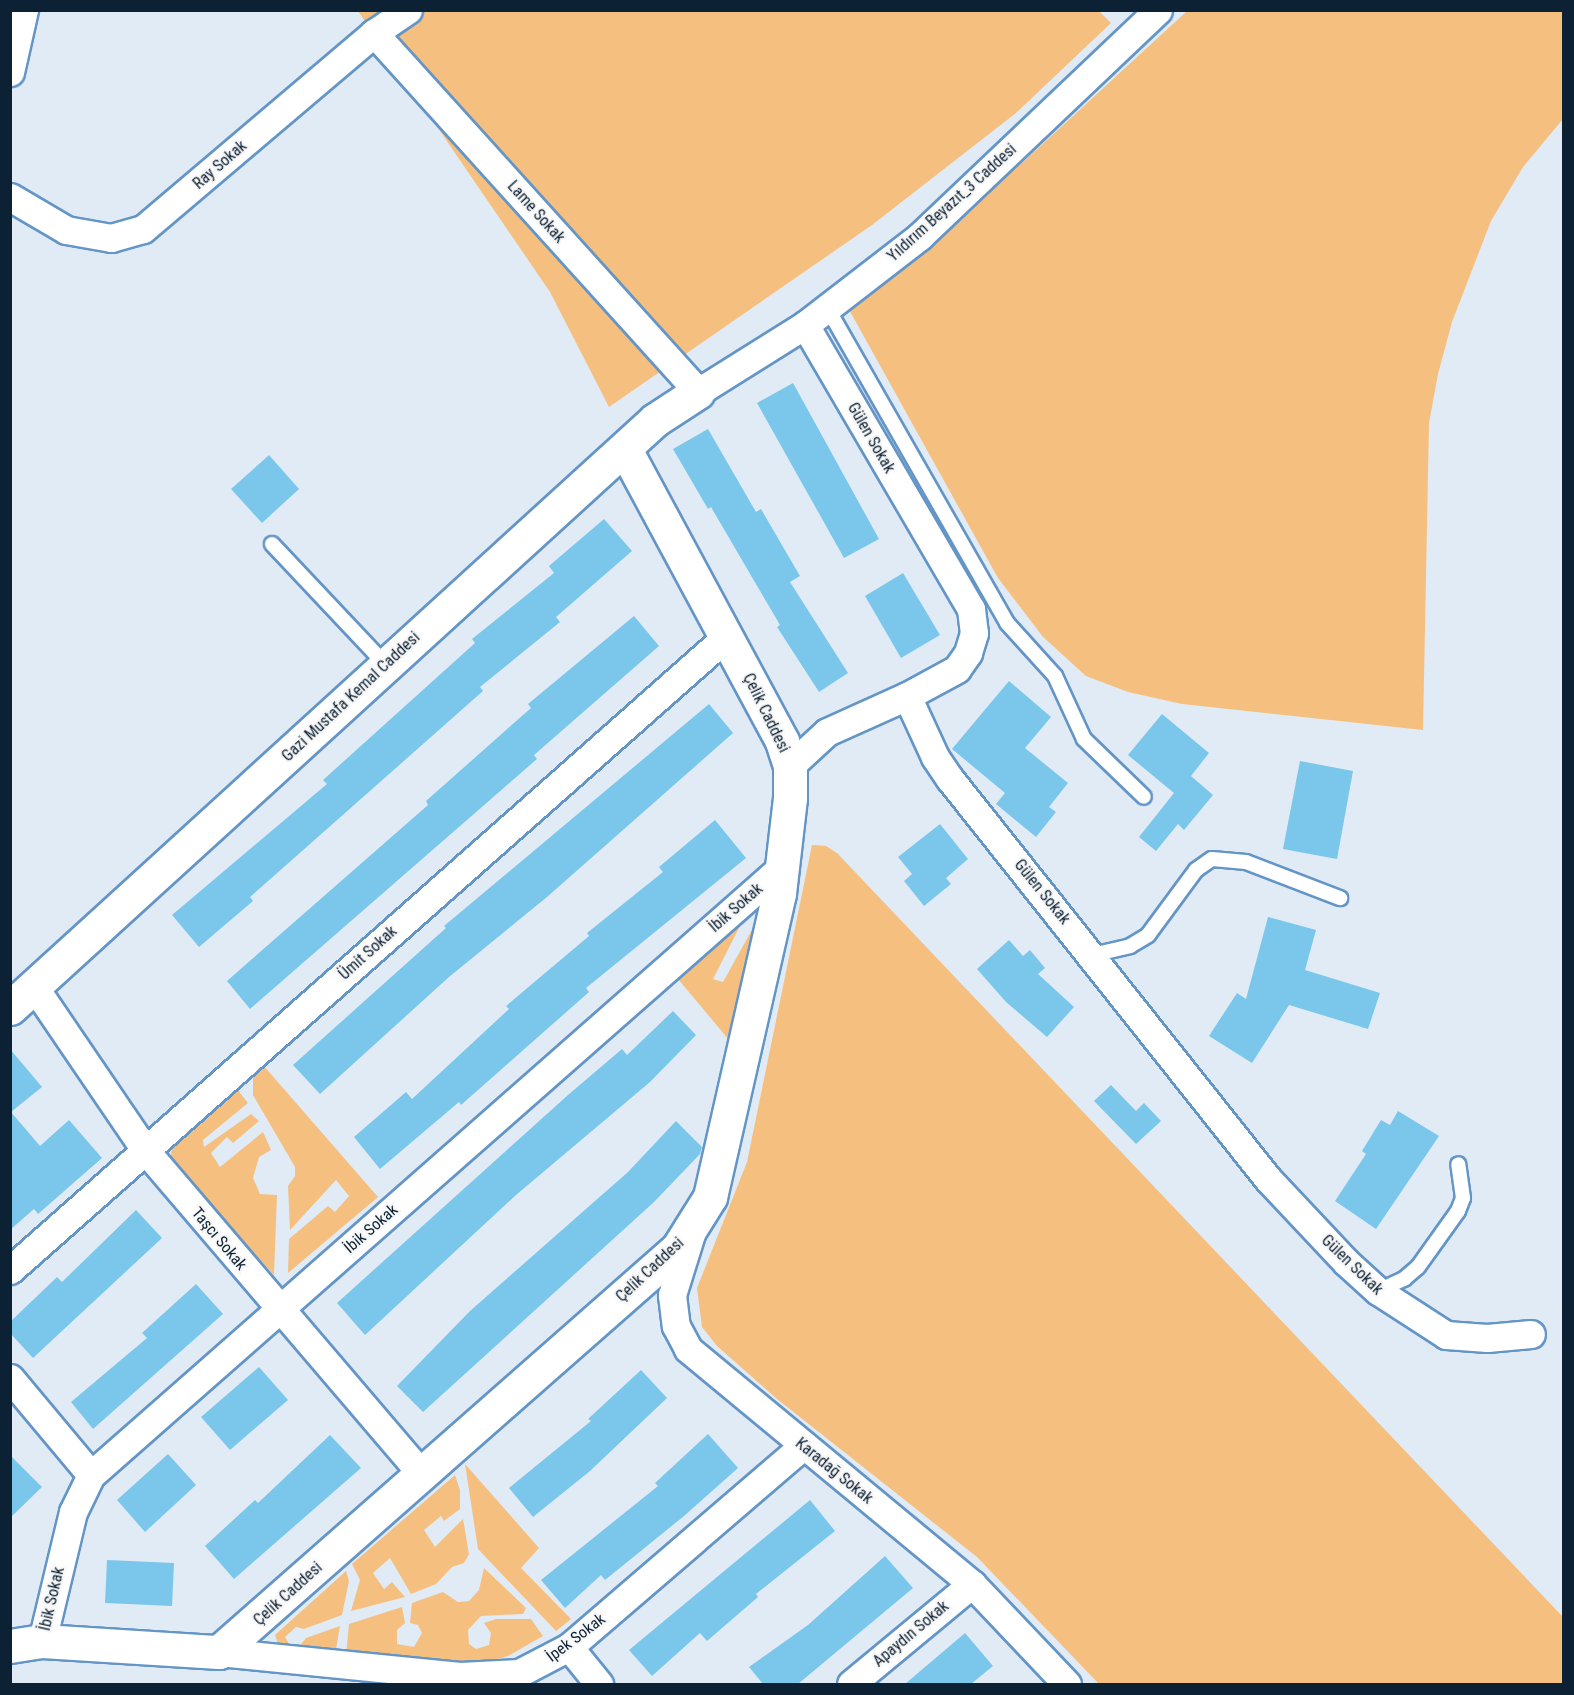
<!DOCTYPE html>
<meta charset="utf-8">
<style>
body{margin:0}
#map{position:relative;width:1574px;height:1695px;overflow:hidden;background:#e1ebf6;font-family:"Roboto Condensed",sans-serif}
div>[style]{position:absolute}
.green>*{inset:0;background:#f5bf80}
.building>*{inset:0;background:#7ac7eb}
.roads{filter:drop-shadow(2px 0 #6495c7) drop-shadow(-2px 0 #6495c7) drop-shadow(0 2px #6495c7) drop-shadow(0 -2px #6495c7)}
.lane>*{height:14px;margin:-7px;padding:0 7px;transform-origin:7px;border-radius:7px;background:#fff}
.street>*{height:27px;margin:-13.5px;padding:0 13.5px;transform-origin:13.5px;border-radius:13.5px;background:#fff}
.secondary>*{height:33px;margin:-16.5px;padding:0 16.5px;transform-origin:16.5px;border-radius:16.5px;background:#fff}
span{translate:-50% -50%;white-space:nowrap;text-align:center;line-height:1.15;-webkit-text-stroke:4.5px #f7f7f7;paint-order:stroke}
.street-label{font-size:16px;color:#0d2135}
.frame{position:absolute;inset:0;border:12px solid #0d2135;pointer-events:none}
</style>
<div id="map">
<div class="green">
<div style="clip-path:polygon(1098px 10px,1111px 23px,1016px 113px,872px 225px,609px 407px,550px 292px,358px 11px)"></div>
<div style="clip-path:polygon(1187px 11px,1563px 11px,1563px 119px,1523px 167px,1491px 221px,1452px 322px,1438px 374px,1429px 423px,1423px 730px,1182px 704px,1128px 692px,1086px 676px,1043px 637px,998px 578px,847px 306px,1023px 162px)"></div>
<div style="clip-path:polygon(812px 845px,826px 846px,837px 853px,1563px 1617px,1563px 1684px,1099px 1684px,977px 1557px,777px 1399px,717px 1346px,702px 1327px,697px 1288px,747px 1162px)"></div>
<div style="clip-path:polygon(740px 926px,713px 979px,723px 982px,753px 928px,729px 1040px,678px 979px)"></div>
<div style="clip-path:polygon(263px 1065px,378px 1197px,288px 1273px,289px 1239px,328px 1206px,335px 1212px,349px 1196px,336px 1180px,290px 1230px,288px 1186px,295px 1176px,295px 1167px,253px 1095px,253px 1073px)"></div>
<div style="clip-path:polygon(237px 1089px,248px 1103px,203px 1140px,204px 1147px,251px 1114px,259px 1121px,233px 1143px,227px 1137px,211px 1153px,220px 1167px,263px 1132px,271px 1150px,259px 1157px,253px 1178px,260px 1194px,277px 1195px,274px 1275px,172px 1163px,171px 1152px,176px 1143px)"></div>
<div style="clip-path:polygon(465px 1464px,539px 1548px,521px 1568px,571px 1619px,556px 1631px,478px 1549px)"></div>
<div style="clip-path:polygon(455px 1475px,460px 1490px,460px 1509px,444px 1521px,441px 1516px,424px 1530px,435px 1547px,463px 1519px,469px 1554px,464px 1563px,452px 1567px,436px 1584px,411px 1594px,390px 1558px,373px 1573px,384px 1589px,392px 1582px,405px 1597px,351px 1611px,360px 1580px,352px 1564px)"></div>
<div style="clip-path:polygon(484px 1568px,526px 1608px,523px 1614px,481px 1616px,468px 1630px,469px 1644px,476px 1649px,489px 1645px,491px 1633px,484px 1623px,496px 1619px,531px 1619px,543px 1636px,508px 1656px,480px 1664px,346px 1656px,349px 1624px,402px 1607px,405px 1623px,397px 1630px,397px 1644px,414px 1647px,422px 1633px,418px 1625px,410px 1623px,412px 1603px,443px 1592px,458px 1602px,469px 1601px,479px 1590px)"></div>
<div style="clip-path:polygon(346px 1571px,349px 1581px,342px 1615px,304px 1629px,296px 1627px,285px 1637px,291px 1647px,299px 1647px,306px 1638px,340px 1626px,335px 1655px,280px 1648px,275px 1635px)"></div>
</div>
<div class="building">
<div style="clip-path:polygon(793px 383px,879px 539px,844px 558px,757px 403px)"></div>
<div style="clip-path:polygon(708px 429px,756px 512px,761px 509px,800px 576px,790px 582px,848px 673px,819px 692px,777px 627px,780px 625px,711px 507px,708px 509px,673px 449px)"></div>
<div style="clip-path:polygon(269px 455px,299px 489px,262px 523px,231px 489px)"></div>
<div style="clip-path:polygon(604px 519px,632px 551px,556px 617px,560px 622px,480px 687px,483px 691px,250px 897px,253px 901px,199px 947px,172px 915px,327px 784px,323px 780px,475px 643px,472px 639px,554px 573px,549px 566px)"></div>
<div style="clip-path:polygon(903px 573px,940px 635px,901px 658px,865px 596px)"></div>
<div style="clip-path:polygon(634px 616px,659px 646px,534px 755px,537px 759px,250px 1009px,227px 981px,428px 805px,426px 801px,531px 708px,528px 704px)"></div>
<div style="clip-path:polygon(1009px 681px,1051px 717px,1025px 748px,1068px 783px,1049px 807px,1056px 812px,1036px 837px,996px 804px,1005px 793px,952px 749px)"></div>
<div style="clip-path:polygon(709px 704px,733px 733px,547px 897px,449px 977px,320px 1094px,293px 1065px,446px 928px,444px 926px)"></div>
<div style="clip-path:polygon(1162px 714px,1209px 753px,1191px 776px,1213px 795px,1184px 830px,1178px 824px,1156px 851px,1139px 837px,1174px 793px,1128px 755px)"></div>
<div style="clip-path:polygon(1300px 761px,1353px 771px,1337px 859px,1283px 849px)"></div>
<div style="clip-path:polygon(715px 820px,746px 858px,586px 988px,589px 992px,461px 1105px,459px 1102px,380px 1169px,354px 1137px,406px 1092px,412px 1099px,509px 1009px,506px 1006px,589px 936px,587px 933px,663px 872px,659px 867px)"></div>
<div style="clip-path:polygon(940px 824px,968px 859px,946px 878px,951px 884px,924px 906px,904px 881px,912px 874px,898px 857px)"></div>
<div style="clip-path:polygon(1268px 917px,1316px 930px,1305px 970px,1380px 993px,1368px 1029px,1289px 1005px,1252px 1063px,1209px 1036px,1237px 993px,1246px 999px)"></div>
<div style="clip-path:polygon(1009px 940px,1023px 956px,1030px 950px,1045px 968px,1038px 974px,1074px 1007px,1047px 1037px,1006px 1002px,977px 969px)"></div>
<div style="clip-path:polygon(673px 1011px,696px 1035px,650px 1082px,516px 1195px,365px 1335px,337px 1303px,568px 1095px,622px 1049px,627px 1055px)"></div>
<div style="clip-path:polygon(10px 1049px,42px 1087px,11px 1112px,40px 1146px,69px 1120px,102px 1158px,38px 1214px,34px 1209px,10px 1230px)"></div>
<div style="clip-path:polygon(1111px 1085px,1136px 1111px,1144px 1103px,1161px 1121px,1136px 1144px,1094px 1101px)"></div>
<div style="clip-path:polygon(1398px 1111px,1439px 1136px,1376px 1229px,1335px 1201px,1366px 1154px,1362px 1151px,1381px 1120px,1390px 1125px)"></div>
<div style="clip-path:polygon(676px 1121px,702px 1147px,700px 1154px,654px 1202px,423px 1412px,397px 1386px,470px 1311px,628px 1172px)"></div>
<div style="clip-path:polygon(136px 1210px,162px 1238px,33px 1358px,10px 1333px,10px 1322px,57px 1277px,62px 1282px)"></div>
<div style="clip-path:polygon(196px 1284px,223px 1314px,93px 1429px,71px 1402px,147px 1338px,142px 1333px)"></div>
<div style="clip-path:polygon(259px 1367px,288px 1400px,230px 1450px,201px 1417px)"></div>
<div style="clip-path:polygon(641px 1370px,667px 1398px,590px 1471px,533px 1517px,509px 1488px,591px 1421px,588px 1419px)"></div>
<div style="clip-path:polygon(708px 1434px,738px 1468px,684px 1516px,605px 1580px,601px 1575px,565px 1608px,541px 1580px,658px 1486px,655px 1483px)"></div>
<div style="clip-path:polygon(330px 1435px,361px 1468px,234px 1579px,205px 1546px,255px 1500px,258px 1503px)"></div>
<div style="clip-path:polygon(168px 1454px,196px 1485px,145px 1532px,117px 1500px)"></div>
<div style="clip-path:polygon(10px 1455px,42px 1487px,10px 1518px)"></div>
<div style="clip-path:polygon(810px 1500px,835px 1531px,756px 1594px,758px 1597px,707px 1641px,700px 1633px,652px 1676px,629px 1650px)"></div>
<div style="clip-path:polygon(885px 1556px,913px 1588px,798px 1684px,763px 1684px,749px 1667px,808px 1625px)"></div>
<div style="clip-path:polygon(107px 1560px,174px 1563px,172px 1606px,105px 1603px)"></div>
<div style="clip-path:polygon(965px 1633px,993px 1666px,971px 1684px,905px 1684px)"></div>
</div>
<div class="roads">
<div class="lane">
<div style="left:828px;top:309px;width:361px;rotate:60.3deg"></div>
<div style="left:1007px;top:623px;width:72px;rotate:47.8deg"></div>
<div style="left:1055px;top:676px;width:69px;rotate:65.3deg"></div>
<div style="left:1084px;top:739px;width:83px;rotate:44deg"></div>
<div style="left:272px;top:544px;width:166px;rotate:46.7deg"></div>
<div style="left:1092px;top:955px;width:39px;rotate:-13deg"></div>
<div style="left:1130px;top:946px;width:21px;rotate:-31deg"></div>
<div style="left:1148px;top:935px;width:81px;rotate:-53.6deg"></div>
<div style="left:1196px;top:870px;width:19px;rotate:-35deg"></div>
<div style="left:1212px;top:859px;width:34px;rotate:5deg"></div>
<div style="left:1246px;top:862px;width:101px;rotate:21deg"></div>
<div style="left:1378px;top:1291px;width:29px;rotate:-25deg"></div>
<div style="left:1404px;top:1279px;width:18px;rotate:-41deg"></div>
<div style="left:1418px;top:1267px;width:69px;rotate:-54.5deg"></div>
<div style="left:1458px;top:1211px;width:14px;rotate:-69deg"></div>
<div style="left:1463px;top:1198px;width:34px;rotate:-98deg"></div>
</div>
<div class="street">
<div style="left:374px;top:33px;width:484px;rotate:47.9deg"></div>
<div style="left:698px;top:392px;width:126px;rotate:-32.1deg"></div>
<div style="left:805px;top:325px;width:145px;rotate:-37.7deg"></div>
<div style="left:920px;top:236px;width:328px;rotate:-43.5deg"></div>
<div style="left:10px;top:72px;width:64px;rotate:-77.3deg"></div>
<div style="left:10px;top:197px;width:65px;rotate:30.5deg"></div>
<div style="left:66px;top:230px;width:46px;rotate:10.1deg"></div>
<div style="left:111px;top:238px;width:33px;rotate:-16deg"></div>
<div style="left:143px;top:229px;width:303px;rotate:-40.3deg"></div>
<div style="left:374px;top:33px;width:41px;rotate:-34.1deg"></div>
<div style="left:805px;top:325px;width:329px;rotate:59.7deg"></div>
<div style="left:971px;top:609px;width:24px;rotate:83deg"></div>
<div style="left:974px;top:633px;width:21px;rotate:107deg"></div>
<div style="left:968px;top:653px;width:19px;rotate:125deg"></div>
<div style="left:957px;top:669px;width:57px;rotate:151.6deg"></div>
<div style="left:907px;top:696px;width:67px;rotate:65.3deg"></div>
<div style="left:935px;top:757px;width:27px;rotate:56deg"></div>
<div style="left:950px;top:779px;width:511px;rotate:51.52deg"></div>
<div style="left:1268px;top:1179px;width:114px;rotate:46.8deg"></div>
<div style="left:1346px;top:1262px;width:43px;rotate:42.2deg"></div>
<div style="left:1378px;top:1291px;width:81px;rotate:32.9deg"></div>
<div style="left:1446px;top:1335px;width:41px;rotate:4.2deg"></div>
<div style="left:1487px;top:1338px;width:44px;rotate:-5.2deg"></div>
<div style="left:790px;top:766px;width:50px;rotate:-42.6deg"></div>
<div style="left:827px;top:732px;width:88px;rotate:-24.2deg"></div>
<div style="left:35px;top:988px;width:196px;rotate:55.8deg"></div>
<div style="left:145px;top:1150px;width:426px;rotate:49.5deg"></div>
<div style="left:691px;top:1234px;width:64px;rotate:107.3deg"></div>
<div style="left:672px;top:1295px;width:31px;rotate:83deg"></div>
<div style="left:676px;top:1326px;width:26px;rotate:62deg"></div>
<div style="left:688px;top:1349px;width:369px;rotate:39.6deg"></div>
<div style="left:972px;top:1584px;width:138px;rotate:46.5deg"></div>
<div style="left:10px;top:1270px;width:956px;rotate:-41.48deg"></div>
<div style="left:10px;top:1378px;width:126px;rotate:50.1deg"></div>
<div style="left:42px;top:1641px;width:133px;rotate:-76.5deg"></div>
<div style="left:73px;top:1512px;width:41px;rotate:-64.1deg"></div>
<div style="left:91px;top:1475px;width:919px;rotate:-41.34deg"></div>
<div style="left:569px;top:1647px;width:48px;rotate:51deg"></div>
<div style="left:219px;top:1652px;width:242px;rotate:5.7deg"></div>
<div style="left:460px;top:1676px;width:59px;rotate:-2.9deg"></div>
<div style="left:519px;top:1673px;width:56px;rotate:-27.5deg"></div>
<div style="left:569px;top:1647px;width:308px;rotate:-40.7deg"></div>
<div style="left:851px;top:1684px;width:157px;rotate:-39.6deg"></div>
</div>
<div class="secondary">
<div style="left:10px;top:1008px;width:873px;rotate:-42.35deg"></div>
<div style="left:655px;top:420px;width:51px;rotate:-33.1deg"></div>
<div style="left:10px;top:1646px;width:32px;rotate:-9deg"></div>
<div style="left:42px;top:1641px;width:177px;rotate:3.6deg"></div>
<div style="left:219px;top:1652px;width:611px;rotate:-41.35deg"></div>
<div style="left:678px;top:1248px;width:60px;rotate:-57.9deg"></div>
<div style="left:710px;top:1197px;width:312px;rotate:-77.2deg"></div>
<div style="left:779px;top:893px;width:96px;rotate:-83.4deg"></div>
<div style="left:790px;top:798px;width:32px;rotate:-90deg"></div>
<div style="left:790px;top:766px;width:26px;rotate:-108deg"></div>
<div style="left:782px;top:741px;width:331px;rotate:-118.3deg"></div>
</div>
</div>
<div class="street-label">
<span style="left:220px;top:165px;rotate:-41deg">Ray Sokak</span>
<span style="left:952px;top:203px;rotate:-42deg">Yıldırım Beyazıt_3 Caddesi</span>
<span style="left:536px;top:212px;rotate:48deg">Lame Sokak</span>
<span style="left:871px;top:438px;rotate:60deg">Gülen Sokak</span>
<span style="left:351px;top:697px;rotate:-43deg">Gazi Mustafa Kemal Caddesi</span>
<span style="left:766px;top:713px;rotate:64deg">Çelik Caddesi</span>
<span style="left:1042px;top:892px;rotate:51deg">Gülen Sokak</span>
<span style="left:736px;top:908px;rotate:-41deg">İbik Sokak</span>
<span style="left:368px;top:953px;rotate:-42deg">Ümit Sokak</span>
<span style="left:371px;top:1229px;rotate:-41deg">İbik Sokak</span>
<span style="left:219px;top:1239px;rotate:50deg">Taşcı Sokak</span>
<span style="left:1352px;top:1265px;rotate:44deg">Gülen Sokak</span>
<span style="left:650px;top:1270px;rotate:-43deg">Çelik Caddesi</span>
<span style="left:834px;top:1471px;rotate:39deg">Karadağ Sokak</span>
<span style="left:288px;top:1594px;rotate:-42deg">Çelik Caddesi</span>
<span style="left:52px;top:1599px;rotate:-77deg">İbik Sokak</span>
<span style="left:911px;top:1634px;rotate:-40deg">Apaydın Sokak</span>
<span style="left:576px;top:1638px;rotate:-37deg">İpek Sokak</span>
</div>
<div class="frame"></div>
</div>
